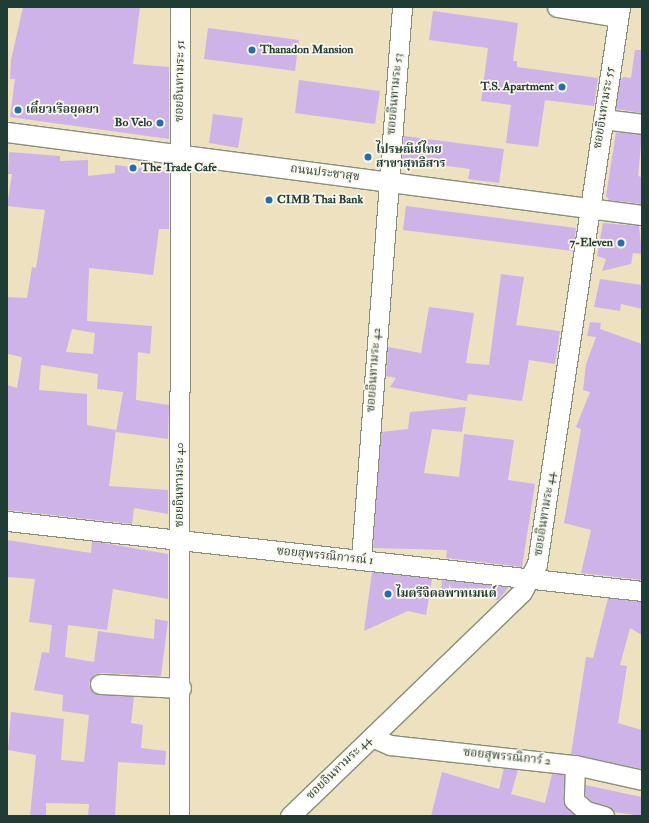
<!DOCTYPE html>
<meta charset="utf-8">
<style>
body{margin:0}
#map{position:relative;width:649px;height:823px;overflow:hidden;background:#eee1c0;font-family:"IM FELL Double Pica","Noto Serif Thai",serif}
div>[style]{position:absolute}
.building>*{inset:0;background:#cdb3e8}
.roads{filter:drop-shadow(1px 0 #868f7a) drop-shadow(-1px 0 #868f7a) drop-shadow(0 1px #868f7a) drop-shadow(0 -1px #868f7a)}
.minor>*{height:19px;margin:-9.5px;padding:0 9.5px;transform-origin:9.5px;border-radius:9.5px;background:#fff}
.dots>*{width:11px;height:11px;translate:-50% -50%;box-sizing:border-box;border:2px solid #fbf7ec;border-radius:50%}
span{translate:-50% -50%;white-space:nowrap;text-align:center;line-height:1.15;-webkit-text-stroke:3.5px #fbf7ec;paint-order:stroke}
.poi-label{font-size:12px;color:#1f3d34;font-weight:700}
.left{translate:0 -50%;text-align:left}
.right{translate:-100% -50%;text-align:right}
.street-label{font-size:12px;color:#1f3d34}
.frame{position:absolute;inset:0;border:8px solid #1f3d34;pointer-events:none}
</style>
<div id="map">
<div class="building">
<div style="clip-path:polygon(23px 7px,140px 7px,133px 64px,169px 67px,169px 139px,10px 117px,15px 79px,10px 79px,11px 60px)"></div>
<div style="clip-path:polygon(433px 11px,518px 23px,513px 61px,517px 61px,517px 67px,598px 78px,594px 106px,545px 100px,538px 147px,506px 143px,511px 105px,481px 101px,488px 48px,429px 40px)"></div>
<div style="clip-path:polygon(208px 28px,299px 40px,295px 71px,204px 59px)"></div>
<div style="clip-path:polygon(635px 50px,642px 50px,642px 113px,616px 109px,620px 80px,624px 77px,631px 78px)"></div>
<div style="clip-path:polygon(299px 80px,380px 91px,375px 124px,295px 113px)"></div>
<div style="clip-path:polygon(213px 114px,243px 118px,238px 148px,209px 143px)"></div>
<div style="clip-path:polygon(616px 132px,642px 135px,638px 176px,642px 177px,642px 204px,609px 200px,606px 196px)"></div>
<div style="clip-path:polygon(404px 136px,504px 149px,499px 183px,468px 179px,470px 169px,402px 160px)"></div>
<div style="clip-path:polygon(evenodd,9px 152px,60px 156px,60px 161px,88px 160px,88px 176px,115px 173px,115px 165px,169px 172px,169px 229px,159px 229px,153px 275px,89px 268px,87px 321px,152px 326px,150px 354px,138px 352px,136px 400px,169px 405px,168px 439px,116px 432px,123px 392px,97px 389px,98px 374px,41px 365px,39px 390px,87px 394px,87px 425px,116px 430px,109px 486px,168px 490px,168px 514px,134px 508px,132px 524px,7px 510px,7px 385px,17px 388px,22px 357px,8px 354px,7px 297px,27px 298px,32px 267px,36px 268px,45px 210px,7px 206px,12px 174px,8px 174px,9px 152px,72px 329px,95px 333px,93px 354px,66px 352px,72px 329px)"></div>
<div style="clip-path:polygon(406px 206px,576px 228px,573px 251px,403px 230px)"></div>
<div style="clip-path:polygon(603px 223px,639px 226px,642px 254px,633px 253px,631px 264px,602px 271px,606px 259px,597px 256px)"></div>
<div style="clip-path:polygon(501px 274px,524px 277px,516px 325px,560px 331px,555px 364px,529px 360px,522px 401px,468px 394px,467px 401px,390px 387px,396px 378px,386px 376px,388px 347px,421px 353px,429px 307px,474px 313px,466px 363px,489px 365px)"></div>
<div style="clip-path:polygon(600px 279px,642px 285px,642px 309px,621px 304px,620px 311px,594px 307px)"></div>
<div style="clip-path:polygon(590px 322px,601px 323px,600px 329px,642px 344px,642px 580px,581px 573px,591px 530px,564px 523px,581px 429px,576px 427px,590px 392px,583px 390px,586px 364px,596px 337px,587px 336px)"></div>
<div style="clip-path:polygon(466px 407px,462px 432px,432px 429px,424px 473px,459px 477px,464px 434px,514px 440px,508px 480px,535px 484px,522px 567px,446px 558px,447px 550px,373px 548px,381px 432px,408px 429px,410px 412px)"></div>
<div style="clip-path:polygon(7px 540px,91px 553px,92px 541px,168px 554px,168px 599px,113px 589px,107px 630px,68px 625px,65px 657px,94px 662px,98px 631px,154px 639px,155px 619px,168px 621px,161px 676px,101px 673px,95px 674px,89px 683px,90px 689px,99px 695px,134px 697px,131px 723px,143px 725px,141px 748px,166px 751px,165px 765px,118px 762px,115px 816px,88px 816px,89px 804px,46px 803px,46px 816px,30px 816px,36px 755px,8px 750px,11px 712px,64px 719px,61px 760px,84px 762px,89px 715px,62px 711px,63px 695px,34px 690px,42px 652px,49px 653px,52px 625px,29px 622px,35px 579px,7px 577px)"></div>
<div style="clip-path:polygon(372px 572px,432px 579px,426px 615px,408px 611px,364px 631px)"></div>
<div style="clip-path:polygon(442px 580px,509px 587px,498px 600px,441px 589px)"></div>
<div style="clip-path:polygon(608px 598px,642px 602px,642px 635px,630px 628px,620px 665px,627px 666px,618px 723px,642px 730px,642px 769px,571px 754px,586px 657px,593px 658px)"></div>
<div style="clip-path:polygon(504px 768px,518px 770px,511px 794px,545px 803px,552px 774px,564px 775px,564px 804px,575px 816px,431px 816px,442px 772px,499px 789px)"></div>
<div style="clip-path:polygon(585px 785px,642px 797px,642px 816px,614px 812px,591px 801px,585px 795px)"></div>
</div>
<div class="roads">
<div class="minor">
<div style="left:557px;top:7px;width:62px;rotate:9.3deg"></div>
<div style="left:603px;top:119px;width:39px;rotate:7deg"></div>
<div style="left:7px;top:132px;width:640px;rotate:7.45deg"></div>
<div style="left:7px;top:521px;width:639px;rotate:6.29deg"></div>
<div style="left:361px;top:559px;width:554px;rotate:-85.75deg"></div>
<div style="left:100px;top:684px;width:81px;rotate:2.8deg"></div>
<div style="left:372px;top:737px;width:20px;rotate:24deg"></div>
<div style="left:390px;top:745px;width:186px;rotate:6.2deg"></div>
<div style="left:575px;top:765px;width:69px;rotate:12.6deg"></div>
<div style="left:575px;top:765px;width:35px;rotate:92deg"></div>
<div style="left:574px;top:800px;width:16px;rotate:43deg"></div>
<div style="left:586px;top:811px;width:19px;rotate:16deg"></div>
<div style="left:179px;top:816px;width:809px;rotate:-89.93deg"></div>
<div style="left:290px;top:816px;width:322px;rotate:-44deg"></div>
<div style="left:522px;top:592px;width:32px;rotate:-62deg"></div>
<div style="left:537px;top:564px;width:563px;rotate:-81.52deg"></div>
</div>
</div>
<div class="dots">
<div style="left:252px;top:50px;background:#1f6fb2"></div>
<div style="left:562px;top:87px;background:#1f6fb2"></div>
<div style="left:18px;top:110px;background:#1f6fb2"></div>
<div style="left:160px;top:123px;background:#1f6fb2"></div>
<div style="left:368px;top:157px;background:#1f6fb2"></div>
<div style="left:133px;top:168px;background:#1f6fb2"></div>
<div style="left:269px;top:200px;background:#1f6fb2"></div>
<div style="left:621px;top:243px;background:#1f6fb2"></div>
<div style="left:388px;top:594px;background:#1f6fb2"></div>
</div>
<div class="poi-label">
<span class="left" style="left:260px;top:50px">Thanadon Mansion</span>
<span class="right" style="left:554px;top:87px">T.S. Apartment</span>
<span class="left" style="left:26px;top:110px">เตี๋ยวเรือยุดยา</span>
<span class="right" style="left:152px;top:123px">Bo Velo</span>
<span class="left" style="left:376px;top:157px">ไปรษณีย์ไทย<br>สาขาสุทธิสาร</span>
<span class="left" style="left:141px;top:168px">The Trade Cafe</span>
<span class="left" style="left:277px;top:200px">CIMB Thai Bank</span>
<span class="right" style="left:613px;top:243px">7-Eleven</span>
<span class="left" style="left:396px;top:594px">ไมตรีจิตอพาทเมนต์</span>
</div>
<div class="street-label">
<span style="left:180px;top:81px;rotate:-89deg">ซอยอินทามระ 51</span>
<span style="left:395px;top:94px;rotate:-85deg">ซอยอินทามระ 53</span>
<span style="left:604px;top:108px;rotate:-81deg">ซอยอินทามระ 55</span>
<span style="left:325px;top:173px;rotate:7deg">ถนนประชาสุข</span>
<span style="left:374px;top:370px;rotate:-86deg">ซอยอินทามระ 42</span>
<span style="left:180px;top:485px;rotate:-90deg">ซอยอินทามระ 40</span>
<span style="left:545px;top:514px;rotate:-81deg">ซอยอินทามระ 44</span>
<span style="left:325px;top:556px;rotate:6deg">ซอยสุพรรณิการณ์ 1</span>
<span style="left:507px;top:757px;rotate:6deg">ซอยสุพรรณิการ์ 2</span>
<span style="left:339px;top:768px;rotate:-44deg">ซอยอินทามระ 44</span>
</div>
<div class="frame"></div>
</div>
